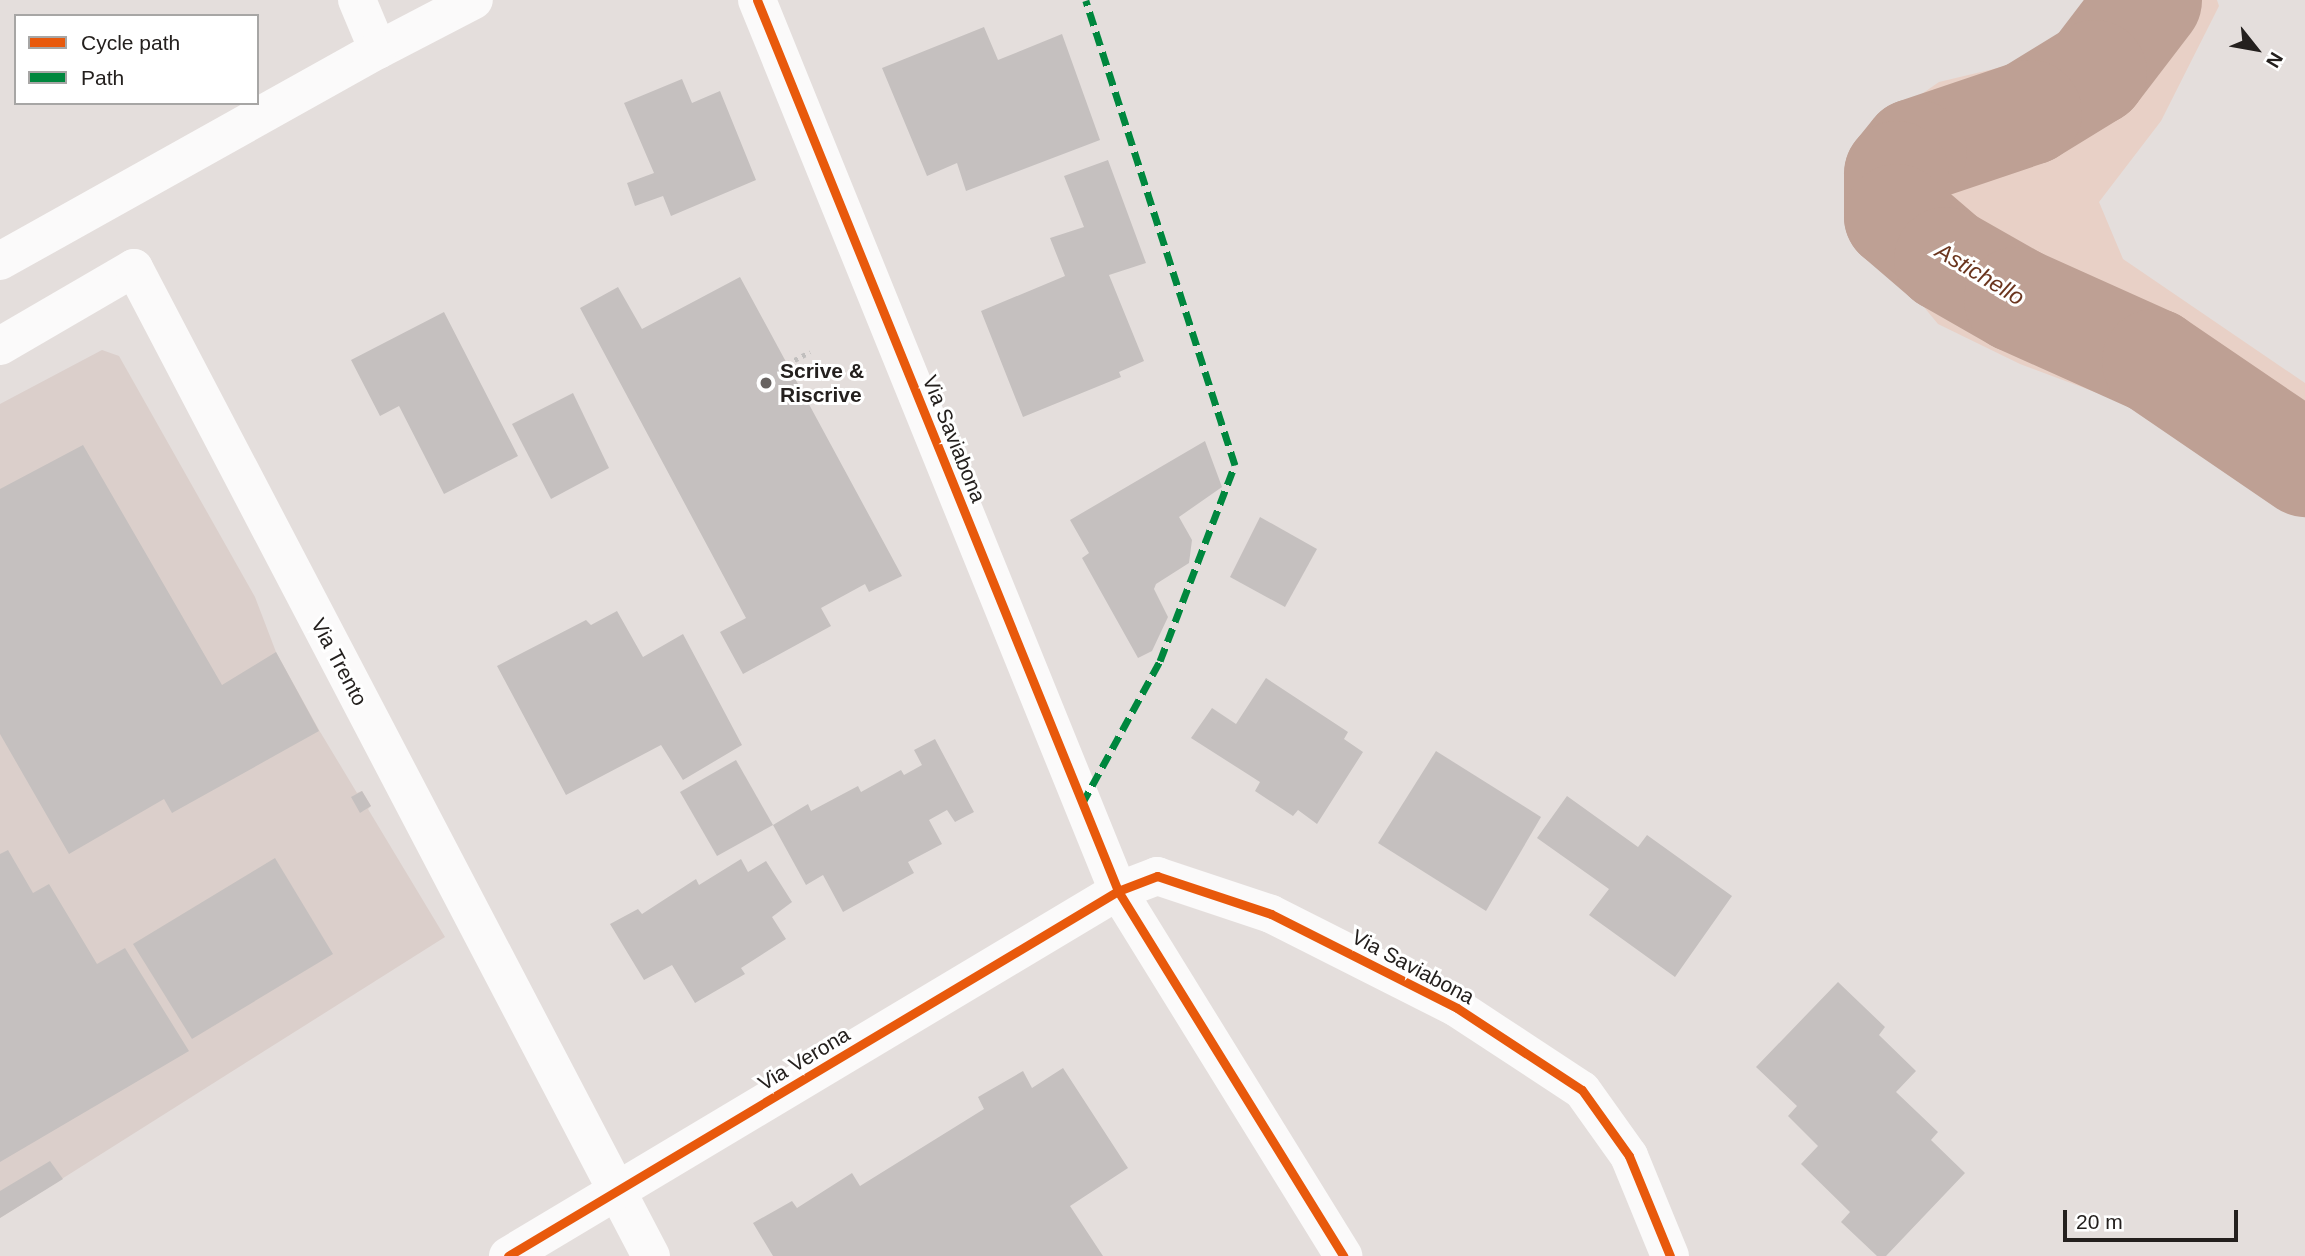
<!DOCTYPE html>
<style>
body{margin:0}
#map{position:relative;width:2305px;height:1256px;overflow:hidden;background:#e4dedc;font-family:Helvetica,sans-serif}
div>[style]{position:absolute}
.built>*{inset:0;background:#dbcfcb}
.green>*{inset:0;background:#e8d0c6}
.river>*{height:105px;margin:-52.5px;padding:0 52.5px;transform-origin:52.5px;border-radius:52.5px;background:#bea094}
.building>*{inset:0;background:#c5c0bf}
.path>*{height:4.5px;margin-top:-2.25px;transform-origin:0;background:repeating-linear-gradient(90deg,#c1bfbe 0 3.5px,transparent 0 8.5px)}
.minor>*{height:38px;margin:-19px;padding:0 19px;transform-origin:19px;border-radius:19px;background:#fbfafa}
.quiet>*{height:7px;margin-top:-3.5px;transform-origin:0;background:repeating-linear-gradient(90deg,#00873e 0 14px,transparent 0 21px)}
.cycleway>*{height:9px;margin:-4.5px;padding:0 4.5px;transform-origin:4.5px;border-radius:4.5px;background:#e8590c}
.dots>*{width:19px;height:19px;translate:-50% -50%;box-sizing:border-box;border:4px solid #fff;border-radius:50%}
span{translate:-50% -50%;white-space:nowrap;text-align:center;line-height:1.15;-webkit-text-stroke:6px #fff;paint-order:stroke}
.poi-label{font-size:21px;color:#24201e;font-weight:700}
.left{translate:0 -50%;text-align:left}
.street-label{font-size:21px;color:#24201e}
.water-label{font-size:23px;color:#6b351e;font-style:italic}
.legend{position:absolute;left:14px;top:14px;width:245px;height:91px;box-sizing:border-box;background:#fff;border:2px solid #a7a6a5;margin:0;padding:9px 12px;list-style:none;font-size:21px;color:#24201e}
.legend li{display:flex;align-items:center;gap:14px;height:35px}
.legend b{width:35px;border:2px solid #a7a6a5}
.north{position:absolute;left:2221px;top:14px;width:70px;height:70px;-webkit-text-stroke:5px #fff;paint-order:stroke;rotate:121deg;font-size:19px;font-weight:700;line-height:28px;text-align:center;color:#24201e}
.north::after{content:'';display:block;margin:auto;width:24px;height:32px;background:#24201e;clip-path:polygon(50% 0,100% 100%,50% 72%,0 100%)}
.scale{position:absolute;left:2063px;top:1210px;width:175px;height:32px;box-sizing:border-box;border:4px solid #24201e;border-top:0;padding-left:9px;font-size:21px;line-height:24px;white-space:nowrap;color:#24201e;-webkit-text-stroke:5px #fff;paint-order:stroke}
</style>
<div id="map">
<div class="built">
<div style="clip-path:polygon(102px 350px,119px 356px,255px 597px,276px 652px,319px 730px,357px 793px,362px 791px,371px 806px,368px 809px,445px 937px,0 1218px,0 404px)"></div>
</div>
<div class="green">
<div style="clip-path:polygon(2101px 0,2217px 0,2219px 6px,2161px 121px,2099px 202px,2123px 259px,2305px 383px,2305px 501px,2277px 475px,2210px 435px,2020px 364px,1938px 324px,1875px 248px,1870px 180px,1877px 125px,1939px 82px,2006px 66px,2074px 41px)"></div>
</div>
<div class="river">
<div style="left:2149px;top:0;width:91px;rotate:127.4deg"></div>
<div style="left:2094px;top:72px;width:76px;rotate:148.4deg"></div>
<div style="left:2029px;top:112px;width:121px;rotate:161.3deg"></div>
<div style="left:1914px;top:151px;width:28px;rotate:129deg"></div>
<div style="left:1896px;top:173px;width:43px;rotate:90deg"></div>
<div style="left:1896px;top:216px;width:66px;rotate:40.7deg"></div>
<div style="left:1946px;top:259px;width:81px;rotate:29.7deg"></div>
<div style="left:2016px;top:299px;width:151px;rotate:24.2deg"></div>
<div style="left:2154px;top:361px;width:183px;rotate:34.3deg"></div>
</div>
<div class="building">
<div style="clip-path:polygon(984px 27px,998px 60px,1062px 34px,1100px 140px,966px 191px,957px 163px,927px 176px,882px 68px)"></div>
<div style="clip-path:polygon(682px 79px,692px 103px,720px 91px,756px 180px,671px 216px,663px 196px,635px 206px,627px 183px,654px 173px,624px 103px)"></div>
<div style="clip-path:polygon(1108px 160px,1146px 263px,1109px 275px,1144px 361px,1119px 372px,1121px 377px,1023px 417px,981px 311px,1065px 276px,1050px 238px,1084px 227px,1064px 176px)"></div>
<div style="clip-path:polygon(740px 277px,902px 576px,869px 592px,865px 584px,821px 608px,831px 626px,743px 674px,720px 632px,746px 618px,580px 308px,618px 287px,642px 329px)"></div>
<div style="clip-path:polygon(444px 312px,518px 456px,444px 494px,399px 406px,380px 416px,351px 360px)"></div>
<div style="clip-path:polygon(573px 393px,609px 468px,551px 499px,512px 424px)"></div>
<div style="clip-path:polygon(1205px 441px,1222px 487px,1179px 517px,1192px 540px,1189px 563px,1156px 584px,1154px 589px,1168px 617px,1152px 651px,1138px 658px,1082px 558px,1089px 553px,1070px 520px)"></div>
<div style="clip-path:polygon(83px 445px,222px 685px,276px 652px,319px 731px,172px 813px,164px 799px,69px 854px,0 734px,0 489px)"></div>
<div style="clip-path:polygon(1260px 517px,1317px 549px,1285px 607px,1230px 577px)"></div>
<div style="clip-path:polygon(617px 611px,643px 657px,683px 634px,742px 745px,683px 780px,661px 745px,566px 795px,497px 666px,586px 620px,591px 625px)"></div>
<div style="clip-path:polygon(1266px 678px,1348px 732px,1344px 739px,1363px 752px,1317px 824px,1298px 810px,1293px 816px,1255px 791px,1260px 782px,1191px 738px,1212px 708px,1236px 724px)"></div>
<div style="clip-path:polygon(935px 739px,974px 812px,955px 822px,947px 810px,929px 820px,942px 844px,908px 862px,914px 873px,843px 912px,823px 875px,806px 885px,773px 825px,808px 804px,811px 811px,858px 786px,861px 792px,901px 770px,904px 775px,922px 765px,914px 750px)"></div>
<div style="clip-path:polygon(1436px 751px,1541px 817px,1486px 911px,1378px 843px)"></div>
<div style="clip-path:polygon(736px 760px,773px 825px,717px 856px,680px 792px)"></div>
<div style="clip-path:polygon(362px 791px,371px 806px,360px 813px,351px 797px)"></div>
<div style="clip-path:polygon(1567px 796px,1638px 847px,1647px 835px,1732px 896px,1675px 977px,1589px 915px,1609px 889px,1537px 838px)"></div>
<div style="clip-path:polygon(8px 850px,33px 893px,49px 884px,97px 964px,125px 948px,189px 1051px,0 1162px,0 854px)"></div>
<div style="clip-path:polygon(275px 858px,333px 954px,192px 1039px,133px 944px)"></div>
<div style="clip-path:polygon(741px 859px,748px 872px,766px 861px,792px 902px,772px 917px,786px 939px,741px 968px,745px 974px,695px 1003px,672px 965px,644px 980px,610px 924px,638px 909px,642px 914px,696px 879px,699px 885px)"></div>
<div style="clip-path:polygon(1838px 982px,1885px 1027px,1879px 1035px,1916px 1071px,1896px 1092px,1938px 1132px,1931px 1140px,1965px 1173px,1886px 1256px,1877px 1256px,1841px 1222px,1850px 1212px,1801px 1164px,1818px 1146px,1788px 1116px,1797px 1106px,1756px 1067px)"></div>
<div style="clip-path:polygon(1063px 1068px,1128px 1168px,1070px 1206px,1103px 1256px,773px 1256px,753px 1223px,792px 1201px,797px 1208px,852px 1173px,860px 1186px,984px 1109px,978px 1097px,1023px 1071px,1032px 1088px)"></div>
<div style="clip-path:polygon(50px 1161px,63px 1179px,0 1218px,0 1191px)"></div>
</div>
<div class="path">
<div style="left:787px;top:364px;width:26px;rotate:-28deg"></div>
</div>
<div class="minor">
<div style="left:357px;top:0;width:54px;rotate:67.2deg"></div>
<div style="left:378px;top:50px;width:108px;rotate:-27.5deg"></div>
<div style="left:757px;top:0;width:961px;rotate:67.94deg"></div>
<div style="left:1118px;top:891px;width:429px;rotate:58.3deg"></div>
<div style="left:0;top:261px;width:433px;rotate:-29.2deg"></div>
<div style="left:0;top:346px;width:155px;rotate:-30.2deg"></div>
<div style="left:134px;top:268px;width:1115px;rotate:62.38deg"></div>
<div style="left:508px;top:1256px;width:711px;rotate:-30.89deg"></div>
<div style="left:1118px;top:891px;width:42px;rotate:-21deg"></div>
<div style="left:1157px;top:876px;width:120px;rotate:18.4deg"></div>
<div style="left:1271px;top:914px;width:208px;rotate:26.8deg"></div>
<div style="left:1457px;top:1008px;width:149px;rotate:33.3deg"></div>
<div style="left:1582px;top:1090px;width:81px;rotate:54.5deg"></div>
<div style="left:1629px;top:1156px;width:108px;rotate:67.7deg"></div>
</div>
<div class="quiet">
<div style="left:1082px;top:804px;width:163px;rotate:-61.4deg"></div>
<div style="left:1160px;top:661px;width:210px;rotate:-69.1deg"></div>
<div style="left:1235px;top:465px;width:488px;rotate:-107.8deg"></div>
</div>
<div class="cycleway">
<div style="left:757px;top:0;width:961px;rotate:67.94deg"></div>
<div style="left:1118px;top:891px;width:429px;rotate:58.3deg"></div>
<div style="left:508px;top:1256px;width:711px;rotate:-30.89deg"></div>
<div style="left:1118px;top:891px;width:42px;rotate:-21deg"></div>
<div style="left:1157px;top:876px;width:120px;rotate:18.4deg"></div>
<div style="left:1271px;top:914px;width:208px;rotate:26.8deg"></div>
<div style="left:1457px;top:1008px;width:149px;rotate:33.3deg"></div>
<div style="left:1582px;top:1090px;width:81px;rotate:54.5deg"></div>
<div style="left:1629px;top:1156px;width:108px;rotate:67.7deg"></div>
</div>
<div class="dots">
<div style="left:766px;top:383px;background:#676260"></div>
</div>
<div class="poi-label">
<span class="left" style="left:780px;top:383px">Scrive &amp;<br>Riscrive</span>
</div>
<div class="street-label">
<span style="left:954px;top:439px;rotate:68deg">Via Saviabona</span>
<span style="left:339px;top:662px;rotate:62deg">Via Trento</span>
<span style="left:1413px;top:967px;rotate:28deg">Via Saviabona</span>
<span style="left:804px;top:1059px;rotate:-31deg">Via Verona</span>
</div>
<div class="water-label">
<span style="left:1980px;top:274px;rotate:31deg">Astichello</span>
</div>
<ul class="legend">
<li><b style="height:9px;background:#e8590c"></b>Cycle path</li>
<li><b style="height:9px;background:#00873e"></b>Path</li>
</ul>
<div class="north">N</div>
<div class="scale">20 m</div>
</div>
